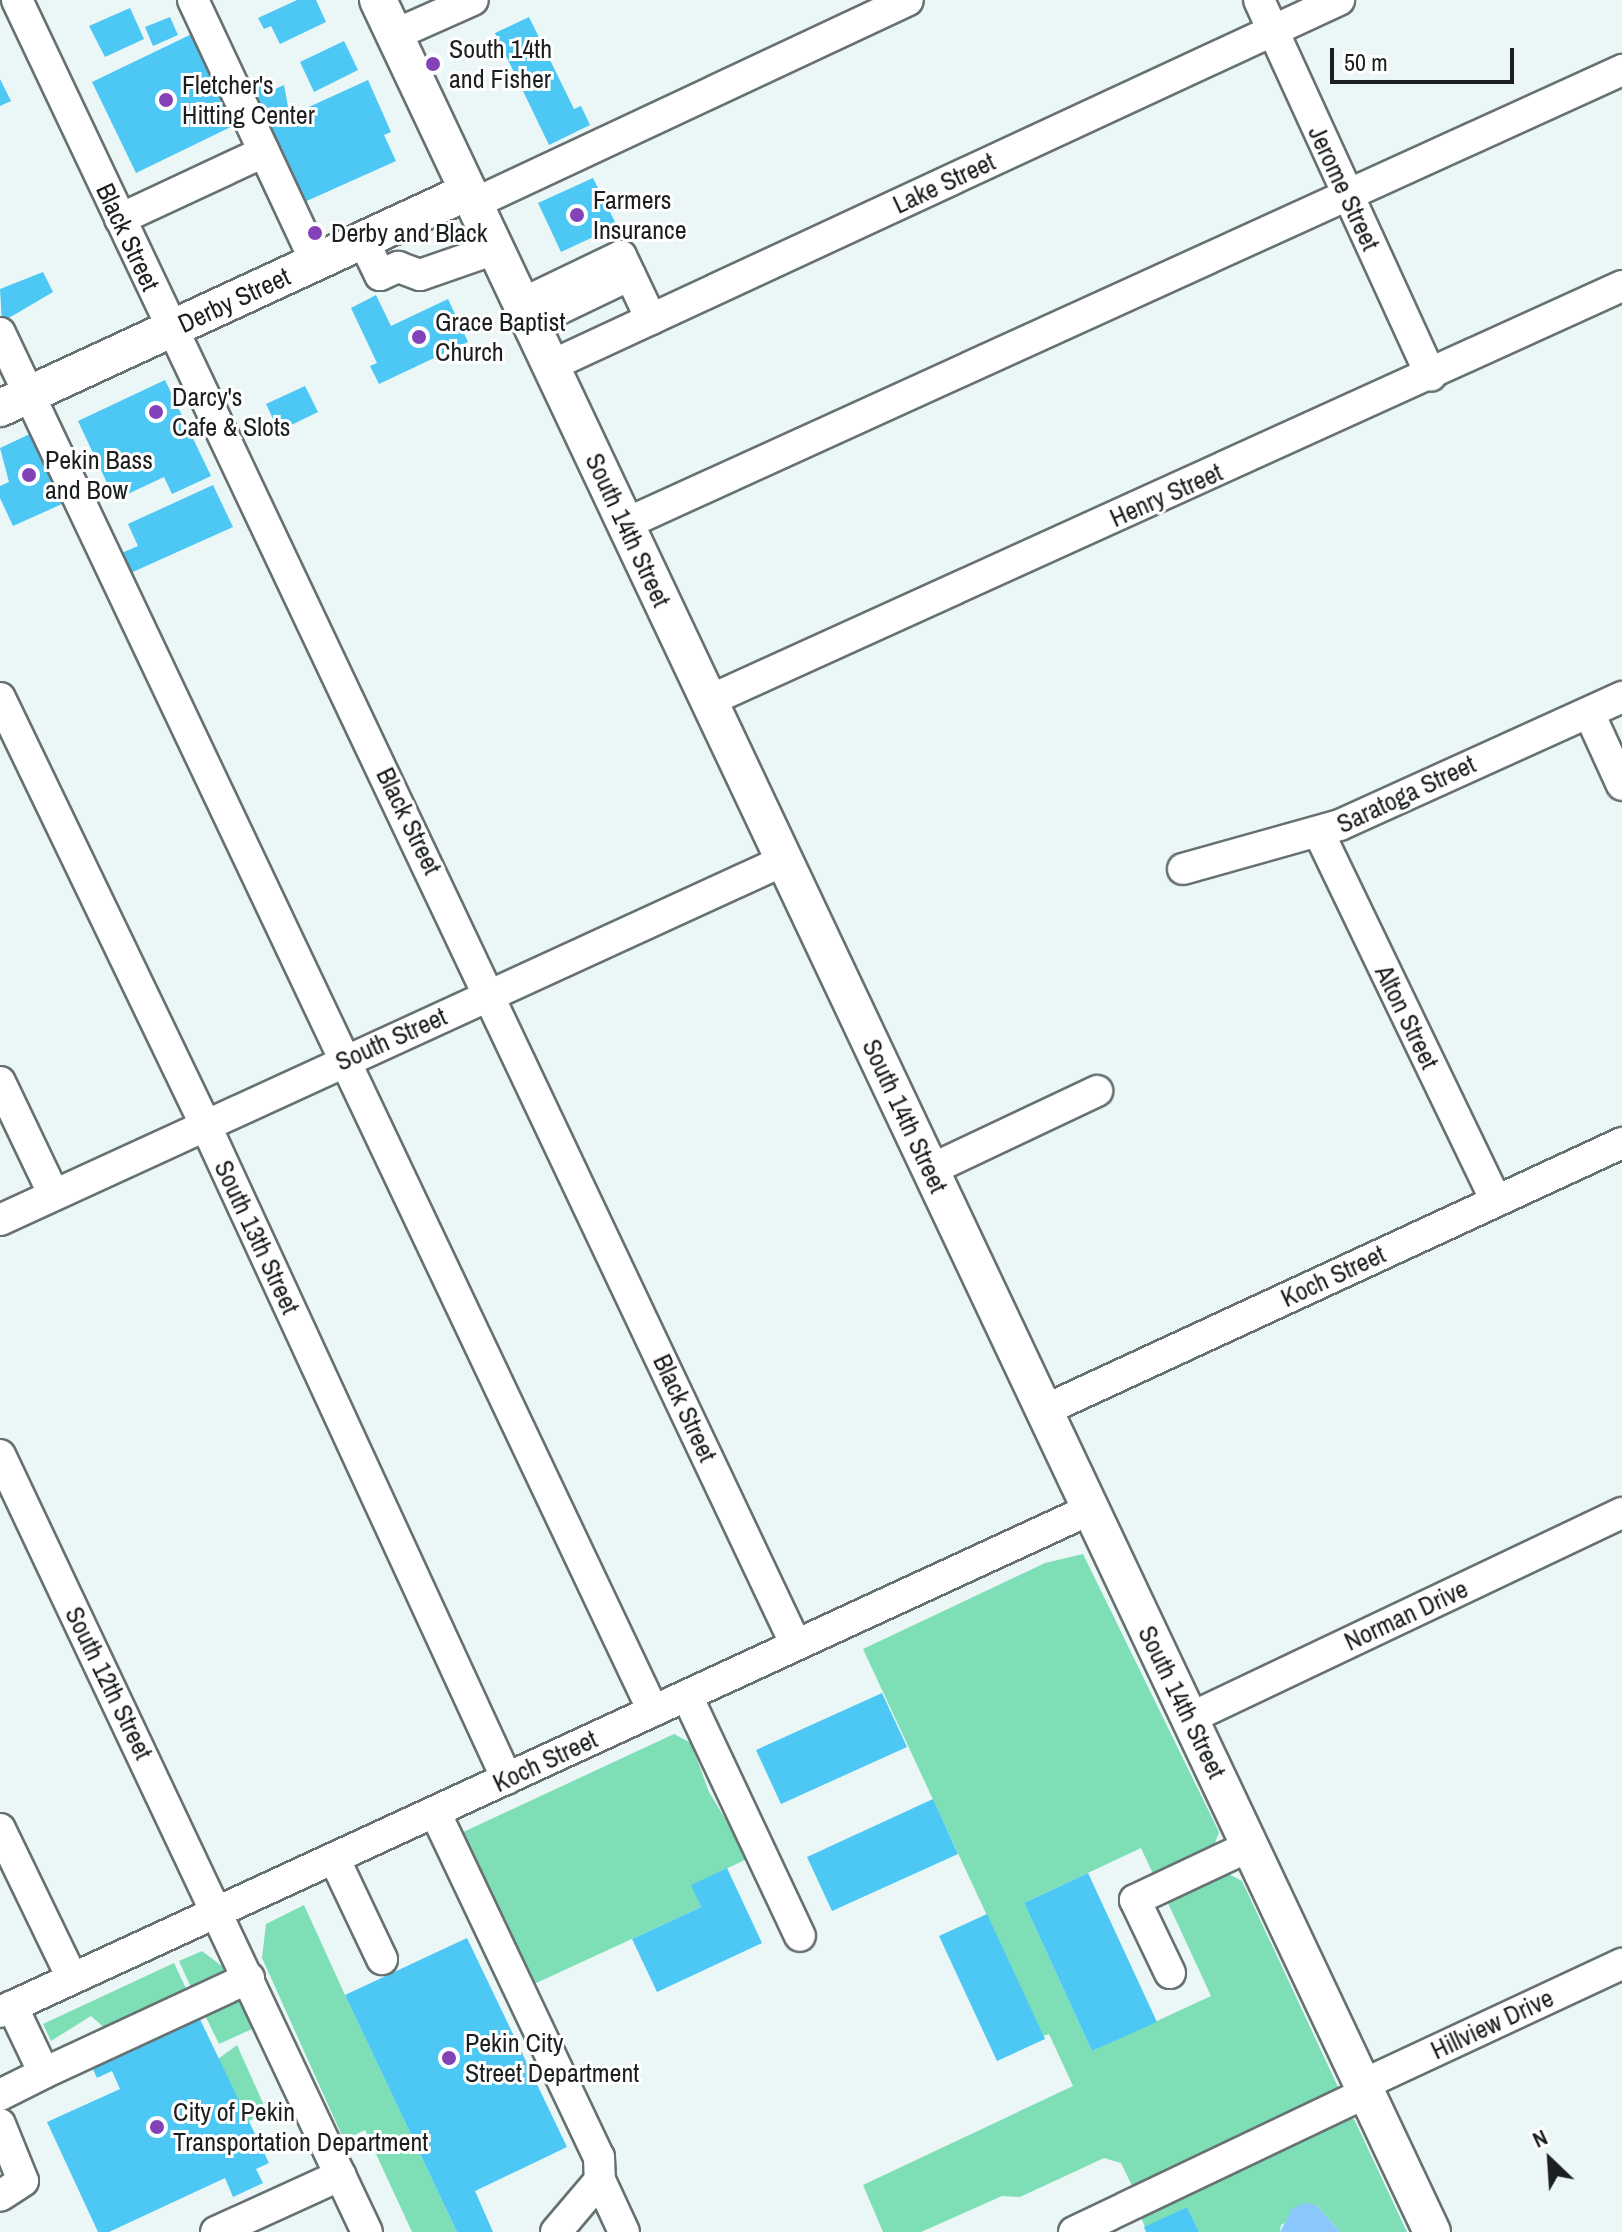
<!DOCTYPE html>
<style>
body{margin:0}
#map{position:relative;width:1622px;height:2232px;overflow:hidden;background:#ebf6f7;font-family:"Archivo Narrow",sans-serif}
div>[style]{position:absolute}
.green>*{inset:0;background:#7edfb6}
.water>*{inset:0;background:#8ac7fc}
.building>*{inset:0;background:#4dc7f3}
.roads{filter:drop-shadow(2px 0 #677172) drop-shadow(-2px 0 #677172) drop-shadow(0 2px #677172) drop-shadow(0 -2px #677172)}
.minor>*{height:30px;margin:-15px;padding:0 15px;transform-origin:15px;border-radius:15px;background:#fff}
.major>*{height:36px;margin:-18px;padding:0 18px;transform-origin:18px;border-radius:18px;background:#fff}
.dots>*{width:22px;height:22px;translate:-50% -50%;box-sizing:border-box;border:4px solid #fff;border-radius:50%}
span{translate:-50% -50%;white-space:nowrap;text-align:center;line-height:1.15;-webkit-text-stroke:6px #fff;paint-order:stroke}
.poi-label{font-size:26px;color:#1b1f20}
.left{translate:0 -50%;text-align:left}
.street-label{font-size:26px;color:#1b1f20}
.north{position:absolute;left:1510px;top:2120px;width:80px;height:80px;-webkit-text-stroke:6px #fff;paint-order:stroke;rotate:335deg;font-size:22px;font-weight:700;line-height:32px;text-align:center;color:#1b1f20}
.north::after{content:'';display:block;margin:auto;width:28px;height:36px;background:#1b1f20;clip-path:polygon(50% 0,100% 100%,50% 72%,0 100%)}
.scale{position:absolute;left:1330px;top:48px;width:184px;height:36px;box-sizing:border-box;border:4px solid #1b1f20;border-top:0;padding-left:10px;font-size:24px;line-height:28px;white-space:nowrap;color:#1b1f20;-webkit-text-stroke:6px #fff;paint-order:stroke}
</style>
<div id="map">
<div class="green">
<div style="clip-path:polygon(1083px 1554px,1219px 1832px,1213px 1849px,1154px 1876px,1141px 1848px,1024px 1903px,1092px 2051px,1211px 1996px,1167px 1901px,1225px 1872px,1242px 1881px,1338px 2087px,1325px 2101px,1135px 2192px,1121px 2163px,1104px 2158px,1020px 2197px,1002px 2196px,921px 2232px,883px 2232px,863px 2185px,1073px 2086px,1049px 2034px,1043px 2036px,863px 1649px,1045px 1563px)"></div>
<div style="clip-path:polygon(674px 1734px,691px 1743px,709px 1792px,749px 1858px,692px 1885px,701px 1907px,532px 1985px,459px 1834px)"></div>
<div style="clip-path:polygon(304px 1905px,345px 1995px,457px 2232px,412px 2232px,365px 2130px,344px 2140px,262px 1958px,266px 1924px)"></div>
<div style="clip-path:polygon(202px 1951px,223px 1967px,223px 1981px,195px 1996px,179px 1961px)"></div>
<div style="clip-path:polygon(174px 1963px,191px 1999px,108px 2031px,91px 2016px,51px 2041px,43px 2024px)"></div>
<div style="clip-path:polygon(237px 1992px,261px 2025px,219px 2044px,202px 2009px)"></div>
<div style="clip-path:polygon(237px 2045px,267px 2112px,247px 2122px,218px 2059px)"></div>
<div style="clip-path:polygon(1354px 2119px,1407px 2232px,1340px 2232px,1316px 2205px,1281px 2225px,1280px 2232px,1199px 2232px,1187px 2207px,1145px 2227px,1140px 2215px,1333px 2120px)"></div>
</div>
<div class="water">
<div style="clip-path:polygon(1304px 2203px,1316px 2205px,1340px 2232px,1280px 2232px,1292px 2209px)"></div>
</div>
<div class="building">
<div style="clip-path:polygon(297px 0,316px 0,326px 22px,280px 44px,271px 26px,264px 29px,258px 18px)"></div>
<div style="clip-path:polygon(130px 8px,144px 39px,105px 57px,89px 26px)"></div>
<div style="clip-path:polygon(170px 17px,178px 35px,153px 46px,145px 27px)"></div>
<div style="clip-path:polygon(529px 17px,574px 109px,581px 106px,590px 125px,549px 145px,495px 33px)"></div>
<div style="clip-path:polygon(196px 32px,239px 123px,136px 173px,92px 82px)"></div>
<div style="clip-path:polygon(344px 41px,358px 70px,314px 92px,300px 62px)"></div>
<div style="clip-path:polygon(0 79px,11px 101px,0 106px)"></div>
<div style="clip-path:polygon(368px 80px,391px 132px,384px 135px,396px 161px,300px 204px,265px 127px)"></div>
<div style="clip-path:polygon(284px 85px,289px 112px,265px 124px,250px 92px,261px 86px,264px 94px)"></div>
<div style="clip-path:polygon(593px 178px,617px 226px,561px 252px,538px 203px)"></div>
<div style="clip-path:polygon(43px 272px,53px 292px,2px 322px,0 289px)"></div>
<div style="clip-path:polygon(376px 295px,391px 326px,448px 299px,468px 342px,379px 384px,370px 366px,377px 363px,351px 308px)"></div>
<div style="clip-path:polygon(165px 380px,211px 476px,172px 494px,164px 477px,115px 500px,78px 421px)"></div>
<div style="clip-path:polygon(305px 386px,318px 412px,279px 431px,266px 404px)"></div>
<div style="clip-path:polygon(30px 434px,62px 504px,13px 526px,0 498px,0 486px,9px 482px,0 448px)"></div>
<div style="clip-path:polygon(213px 485px,233px 527px,126px 575px,117px 555px,138px 546px,128px 524px)"></div>
<div style="clip-path:polygon(882px 1693px,907px 1747px,781px 1804px,756px 1750px)"></div>
<div style="clip-path:polygon(933px 1799px,958px 1854px,832px 1911px,807px 1857px)"></div>
<div style="clip-path:polygon(727px 1868px,762px 1943px,657px 1992px,632px 1939px,701px 1907px,691px 1885px)"></div>
<div style="clip-path:polygon(1088px 1873px,1157px 2022px,1092px 2051px,1024px 1903px)"></div>
<div style="clip-path:polygon(987px 1914px,1045px 2039px,997px 2061px,939px 1936px)"></div>
<div style="clip-path:polygon(467px 1938px,567px 2147px,475px 2191px,493px 2232px,457px 2232px,345px 1995px)"></div>
<div style="clip-path:polygon(197px 2013px,269px 2163px,256px 2169px,263px 2183px,233px 2197px,225px 2178px,109px 2232px,98px 2232px,47px 2122px,120px 2089px,112px 2071px,97px 2078px,90px 2063px)"></div>
<div style="clip-path:polygon(1187px 2207px,1199px 2232px,1146px 2232px,1144px 2227px)"></div>
</div>
<div class="roads">
<div class="minor">
<div style="left:17px;top:0;width:1820px;rotate:64.66deg"></div>
<div style="left:193px;top:0;width:289px;rotate:64.9deg"></div>
<div style="left:1259px;top:0;width:413px;rotate:65.4deg"></div>
<div style="left:394px;top:35px;width:86px;rotate:-23.9deg"></div>
<div style="left:473px;top:204px;width:480px;rotate:-25.1deg"></div>
<div style="left:120px;top:219px;width:159px;rotate:-25deg"></div>
<div style="left:363px;top:240px;width:39px;rotate:64deg"></div>
<div style="left:380px;top:275px;width:20px;rotate:-24deg"></div>
<div style="left:398px;top:267px;width:23px;rotate:20deg"></div>
<div style="left:420px;top:275px;width:79px;rotate:-19.1deg"></div>
<div style="left:521px;top:304px;width:111px;rotate:-25.6deg"></div>
<div style="left:621px;top:256px;width:70px;rotate:64.5deg"></div>
<div style="left:530px;top:323px;width:111px;rotate:-25.6deg"></div>
<div style="left:0;top:333px;width:1525px;rotate:64.64deg"></div>
<div style="left:550px;top:366px;width:870px;rotate:-24.89deg"></div>
<div style="left:625px;top:524px;width:1096px;rotate:-24.48deg"></div>
<div style="left:0;top:698px;width:473px;rotate:64.3deg"></div>
<div style="left:205px;top:1124px;width:721px;rotate:65.25deg"></div>
<div style="left:708px;top:701px;width:1004px;rotate:-24.42deg"></div>
<div style="left:1589px;top:713px;width:79px;rotate:65.4deg"></div>
<div style="left:1319px;top:833px;width:407px;rotate:64.3deg"></div>
<div style="left:1183px;top:869px;width:163px;rotate:-15.7deg"></div>
<div style="left:1340px;top:825px;width:310px;rotate:-24.4deg"></div>
<div style="left:0;top:1082px;width:125px;rotate:64.5deg"></div>
<div style="left:930px;top:1170px;width:185px;rotate:-25.3deg"></div>
<div style="left:0;top:1220px;width:861px;rotate:-24.63deg"></div>
<div style="left:1045px;top:1410px;width:636px;rotate:-24.83deg"></div>
<div style="left:0;top:1455px;width:859px;rotate:64.72deg"></div>
<div style="left:687px;top:1696px;width:265px;rotate:64.8deg"></div>
<div style="left:1190px;top:1718px;width:478px;rotate:-25.4deg"></div>
<div style="left:435px;top:1812px;width:382px;rotate:64.6deg"></div>
<div style="left:599px;top:2157px;width:23px;rotate:88deg"></div>
<div style="left:600px;top:2180px;width:57px;rotate:65.2deg"></div>
<div style="left:0;top:1829px;width:165px;rotate:64.2deg"></div>
<div style="left:334px;top:1858px;width:112px;rotate:64.6deg"></div>
<div style="left:1170px;top:1973px;width:81px;rotate:-115.6deg"></div>
<div style="left:1135px;top:1900px;width:127px;rotate:-25.2deg"></div>
<div style="left:12px;top:2006px;width:74px;rotate:64.5deg"></div>
<div style="left:44px;top:2073px;width:226px;rotate:-24.9deg"></div>
<div style="left:0;top:2012px;width:1199px;rotate:-24.75deg"></div>
<div style="left:1362px;top:2085px;width:287px;rotate:-25deg"></div>
<div style="left:0;top:2095px;width:49px;rotate:-26.6deg"></div>
<div style="left:0;top:2124px;width:61px;rotate:68deg"></div>
<div style="left:23px;top:2181px;width:27px;rotate:147deg"></div>
<div style="left:216px;top:2232px;width:137px;rotate:-24.5deg"></div>
<div style="left:556px;top:2232px;width:68px;rotate:-49.8deg"></div>
<div style="left:1074px;top:2232px;width:323px;rotate:-25.5deg"></div>
</div>
<div class="major">
<div style="left:378px;top:0;width:2468px;rotate:64.72deg"></div>
<div style="left:0;top:408px;width:515px;rotate:-24.82deg"></div>
</div>
</div>
<div class="dots">
<div style="left:433px;top:64px;background:#8342b7"></div>
<div style="left:166px;top:100px;background:#8342b7"></div>
<div style="left:577px;top:215px;background:#8342b7"></div>
<div style="left:315px;top:233px;background:#8342b7"></div>
<div style="left:419px;top:337px;background:#8342b7"></div>
<div style="left:156px;top:412px;background:#8342b7"></div>
<div style="left:29px;top:475px;background:#8342b7"></div>
<div style="left:449px;top:2058px;background:#8342b7"></div>
<div style="left:157px;top:2127px;background:#8342b7"></div>
</div>
<div class="poi-label">
<span class="left" style="left:449px;top:64px">South 14th<br>and Fisher</span>
<span class="left" style="left:182px;top:100px">Fletcher's<br>Hitting Center</span>
<span class="left" style="left:593px;top:215px">Farmers<br>Insurance</span>
<span class="left" style="left:331px;top:233px">Derby and Black</span>
<span class="left" style="left:435px;top:337px">Grace Baptist<br>Church</span>
<span class="left" style="left:172px;top:412px">Darcy's<br>Cafe &amp; Slots</span>
<span class="left" style="left:45px;top:475px">Pekin Bass<br>and Bow</span>
<span class="left" style="left:465px;top:2058px">Pekin City<br>Street Department</span>
<span class="left" style="left:173px;top:2127px">City of Pekin<br>Transportation Department</span>
</div>
<div class="street-label">
<span style="left:944px;top:183px;rotate:-25deg">Lake Street</span>
<span style="left:1344px;top:188px;rotate:65deg">Jerome Street</span>
<span style="left:128px;top:237px;rotate:65deg">Black Street</span>
<span style="left:234px;top:300px;rotate:-25deg">Derby Street</span>
<span style="left:1166px;top:495px;rotate:-24deg">Henry Street</span>
<span style="left:628px;top:530px;rotate:65deg">South 14th Street</span>
<span style="left:1406px;top:794px;rotate:-25deg">Saratoga Street</span>
<span style="left:409px;top:821px;rotate:64deg">Black Street</span>
<span style="left:1407px;top:1017px;rotate:64deg">Alton Street</span>
<span style="left:391px;top:1039px;rotate:-24deg">South Street</span>
<span style="left:905px;top:1116px;rotate:65deg">South 14th Street</span>
<span style="left:257px;top:1237px;rotate:65deg">South 13th Street</span>
<span style="left:1333px;top:1276px;rotate:-25deg">Koch Street</span>
<span style="left:685px;top:1408px;rotate:65deg">Black Street</span>
<span style="left:1406px;top:1615px;rotate:-25deg">Norman Drive</span>
<span style="left:109px;top:1683px;rotate:64deg">South 12th Street</span>
<span style="left:1182px;top:1702px;rotate:64deg">South 14th Street</span>
<span style="left:545px;top:1761px;rotate:-25deg">Koch Street</span>
<span style="left:1492px;top:2024px;rotate:-25deg">Hillview Drive</span>
</div>
<div class="north">N</div>
<div class="scale">50 m</div>
</div>
